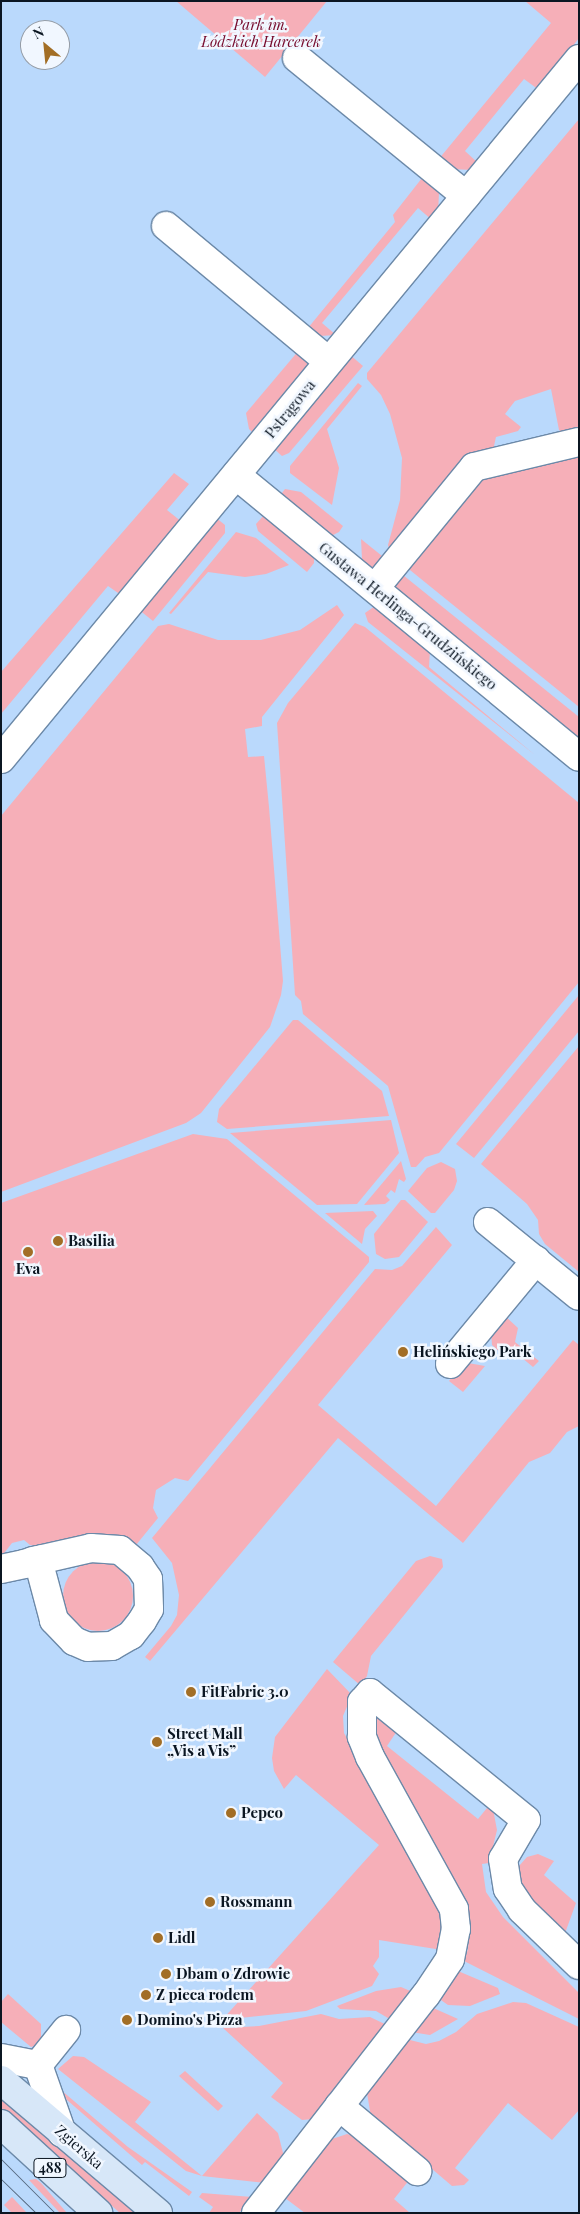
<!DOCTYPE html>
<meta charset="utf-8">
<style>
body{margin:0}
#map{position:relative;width:580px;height:2214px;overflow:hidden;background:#bad9fc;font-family:"Playfair Display",serif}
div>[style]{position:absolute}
.green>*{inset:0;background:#f6afb8}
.round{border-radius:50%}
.roads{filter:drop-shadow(1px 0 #6c89a8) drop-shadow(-1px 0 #6c89a8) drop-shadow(0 1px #6c89a8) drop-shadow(0 -1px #6c89a8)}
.minor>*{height:28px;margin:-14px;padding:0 14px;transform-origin:14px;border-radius:14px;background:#fff}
.major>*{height:28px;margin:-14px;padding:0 14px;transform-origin:14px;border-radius:14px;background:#d7e7f8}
.tram>*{height:1px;margin:-0.5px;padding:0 0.5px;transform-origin:0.5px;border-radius:0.5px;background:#55687e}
.dots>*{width:14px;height:14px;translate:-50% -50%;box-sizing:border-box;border:2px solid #f1f7ff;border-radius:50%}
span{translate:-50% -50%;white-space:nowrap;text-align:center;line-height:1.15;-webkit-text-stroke:5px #f1f7ff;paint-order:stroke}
.shield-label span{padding:1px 4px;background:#f1f7ff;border:1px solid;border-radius:4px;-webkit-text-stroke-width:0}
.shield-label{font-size:14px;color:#0b1622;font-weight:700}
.park-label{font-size:15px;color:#760a2c;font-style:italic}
.street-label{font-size:15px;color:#0b1622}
.poi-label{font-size:15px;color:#0b1622;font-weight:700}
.left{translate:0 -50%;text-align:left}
.frame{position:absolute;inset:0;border:2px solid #0b1622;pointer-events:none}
.north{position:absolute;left:20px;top:20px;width:50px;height:50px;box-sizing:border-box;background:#f1f7ff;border:1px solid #959da7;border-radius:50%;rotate:332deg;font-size:14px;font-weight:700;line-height:20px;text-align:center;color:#0b1622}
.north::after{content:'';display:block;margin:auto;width:18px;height:22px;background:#a26e26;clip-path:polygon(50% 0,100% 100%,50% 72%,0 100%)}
</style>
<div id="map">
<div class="green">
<div style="clip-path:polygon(176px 1px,327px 1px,265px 77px)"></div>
<div style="clip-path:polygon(525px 1px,579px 1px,579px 38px,539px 90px,524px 79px,465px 151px,478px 163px,473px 170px,450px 169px,438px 160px,551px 23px)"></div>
<div style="clip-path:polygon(579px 119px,579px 436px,569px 438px,559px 430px,551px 389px,515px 401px,505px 414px,521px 427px,518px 431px,496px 437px,492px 455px,390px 552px,388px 545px,400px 500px,402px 458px,390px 414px,381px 395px,367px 379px,367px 373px)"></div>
<div style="clip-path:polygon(422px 178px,439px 193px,438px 213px,432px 220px,418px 208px,322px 323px,336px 335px,320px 336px,308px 328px,395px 222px,393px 215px)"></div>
<div style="clip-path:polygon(300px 349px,307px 357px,307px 366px,254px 434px,249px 429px,246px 413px)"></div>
<div style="clip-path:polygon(349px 354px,363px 366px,289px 453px,282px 456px,272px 447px)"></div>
<div style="clip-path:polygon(358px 383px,362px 386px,327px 429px,339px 468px,332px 505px,290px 473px,290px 466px)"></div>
<div style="clip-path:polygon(579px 447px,579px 707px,405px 566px,471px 480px)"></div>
<div style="clip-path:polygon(174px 473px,189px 484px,167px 510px,182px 522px,121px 595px,108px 586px,1px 714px,1px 672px)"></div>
<div style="clip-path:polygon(285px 489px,301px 492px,343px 526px,339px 532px,331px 536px,279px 497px)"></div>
<div style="clip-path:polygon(265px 514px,314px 556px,314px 563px,307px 572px,258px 531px,256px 524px)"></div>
<div style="clip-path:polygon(215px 517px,225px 525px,225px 533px,153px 621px,138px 609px)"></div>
<div style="clip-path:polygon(236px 532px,256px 538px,289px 565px,266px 574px,245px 577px,208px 572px,171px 614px,169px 613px)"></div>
<div style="clip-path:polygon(361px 539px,387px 560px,374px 570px,362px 559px)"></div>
<div style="clip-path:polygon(398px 571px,579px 717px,579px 744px,394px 591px,392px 581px)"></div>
<div style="clip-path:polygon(337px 605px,344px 615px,262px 717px,262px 726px,245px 729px,248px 757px,264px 756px,269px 807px,283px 981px,281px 995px,270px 1027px,201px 1113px,186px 1123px,1px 1192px,1px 816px,158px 626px,169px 624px,218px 640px,261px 640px,300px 630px)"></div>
<div style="clip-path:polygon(375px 606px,430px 650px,429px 667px,535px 755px,368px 622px,365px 613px)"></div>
<div style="clip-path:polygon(355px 623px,365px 627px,579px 803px,579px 982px,439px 1153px,425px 1157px,416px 1167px,411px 1167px,388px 1086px,303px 1014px,301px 1001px,295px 995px,277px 723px,288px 703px)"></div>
<div style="clip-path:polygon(579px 995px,579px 1031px,474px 1158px,456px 1144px)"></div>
<div style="clip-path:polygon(293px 1020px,298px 1020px,382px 1091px,389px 1116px,227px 1129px,217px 1122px,219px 1109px)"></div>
<div style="clip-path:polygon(579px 1046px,579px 1272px,545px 1244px,539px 1234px,538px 1220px,527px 1204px,481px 1164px)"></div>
<div style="clip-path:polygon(391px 1120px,399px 1153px,357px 1204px,317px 1205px,230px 1133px)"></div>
<div style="clip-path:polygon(193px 1134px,227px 1139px,369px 1257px,369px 1262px,188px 1481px,175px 1478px,156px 1490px,153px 1508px,158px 1518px,136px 1545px,122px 1538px,99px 1534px,43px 1547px,30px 1545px,24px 1540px,12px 1543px,1px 1557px,1px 1203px)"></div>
<div style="clip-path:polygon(401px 1161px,406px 1179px,404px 1182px,399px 1179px,395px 1193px,391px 1190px,386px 1196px,390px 1200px,385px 1204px,364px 1205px)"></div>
<div style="clip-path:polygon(441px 1162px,455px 1169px,457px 1181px,454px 1190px,435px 1213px,431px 1213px,408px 1191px,427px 1168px)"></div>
<div style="clip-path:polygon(401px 1200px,405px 1200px,428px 1222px,399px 1257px,385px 1259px,376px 1254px,374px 1234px)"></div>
<div style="clip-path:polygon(373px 1211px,377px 1216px,365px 1229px,362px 1244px,325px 1213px)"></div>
<div style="clip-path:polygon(436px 1227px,452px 1245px,318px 1405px,436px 1506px,573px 1340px,579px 1345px,579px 1426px,567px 1432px,550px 1453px,529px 1462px,463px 1543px,338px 1438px,150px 1661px,145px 1657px,171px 1626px,177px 1615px,179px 1595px,172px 1563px,152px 1538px,375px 1269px,392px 1270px,402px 1266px)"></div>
<div style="clip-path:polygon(503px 1314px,518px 1328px,515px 1342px,539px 1361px,533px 1367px,510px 1348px,504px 1356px,492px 1345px,491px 1331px)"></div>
<div style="clip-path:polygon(468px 1363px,485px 1366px,463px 1392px,449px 1381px,458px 1369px)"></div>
<div style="clip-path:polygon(430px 1556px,442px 1559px,443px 1567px,371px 1656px,367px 1676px,360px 1685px,333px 1662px,416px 1561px)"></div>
<div class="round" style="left:63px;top:1561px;width:70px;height:70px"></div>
<div style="clip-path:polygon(327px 1669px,352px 1695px,343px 1716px,344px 1733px,445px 1919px,442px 1950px,379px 1940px,379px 1957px,373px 1966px,379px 1974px,372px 1986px,306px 2011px,222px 2020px,379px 1845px,296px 1775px,284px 1789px,274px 1771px,272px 1758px,275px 1737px)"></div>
<div style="clip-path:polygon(376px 1714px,397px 1731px,387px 1746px,478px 1819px,487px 1808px,493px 1809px,497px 1830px,489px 1863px,482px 1864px,486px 1892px,503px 1917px,579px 1993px,579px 2019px,464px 1961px,468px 1949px,469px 1928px,377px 1746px)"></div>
<div style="clip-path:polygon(538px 1854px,554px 1861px,544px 1875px,576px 1903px,564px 1936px,522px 1892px,517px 1871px,519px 1866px,527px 1857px)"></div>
<div style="clip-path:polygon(458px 1971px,498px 1988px,500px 1994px,470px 2006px,448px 2005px,438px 1998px)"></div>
<div style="clip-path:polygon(401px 1987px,415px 1993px,393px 2021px,376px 2011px,340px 2009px,337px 2006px,376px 1991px)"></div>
<div style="clip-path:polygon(8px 1994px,41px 2024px,41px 2037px,34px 2046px,31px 2047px,1px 2022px,1px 2002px)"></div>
<div style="clip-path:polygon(513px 2002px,526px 2003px,579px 2027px,579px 2110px,552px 2140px,508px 2103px,455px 2168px,469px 2180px,464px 2185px,452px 2186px,371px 2117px,367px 2093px,406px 2039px,426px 2044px,439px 2041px,456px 2032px,477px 2014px)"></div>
<div style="clip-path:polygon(431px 2007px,458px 2019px,430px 2035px,411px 2032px)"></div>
<div style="clip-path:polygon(321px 2014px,339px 2019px,370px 2017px,389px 2026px,313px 2119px,302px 2120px,271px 2097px,283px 2083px,223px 2028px,259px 2026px)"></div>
<div style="clip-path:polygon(73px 2056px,84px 2057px,151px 2102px,135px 2122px,202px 2176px,257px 2113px,278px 2133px,284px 2157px,266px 2183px,202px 2176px,186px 2171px,58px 2069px)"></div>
<div style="clip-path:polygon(185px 2071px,223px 2106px,218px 2111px,179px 2076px)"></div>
<div style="clip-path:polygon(61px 2090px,128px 2147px,192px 2192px,189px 2196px,145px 2162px,142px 2165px,67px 2100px)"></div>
<div style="clip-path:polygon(1px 2097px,93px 2176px,137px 2213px,120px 2213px,1px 2108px)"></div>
<div style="clip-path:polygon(347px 2134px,356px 2137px,410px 2179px,394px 2199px,410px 2213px,305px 2213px,281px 2195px,323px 2142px)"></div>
<div style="clip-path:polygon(36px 2179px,41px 2183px,67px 2213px,60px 2213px,29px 2180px)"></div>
<div style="clip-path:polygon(202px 2193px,252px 2197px,239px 2213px,209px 2213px,213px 2207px,199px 2197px)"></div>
<div style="clip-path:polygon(12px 2197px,27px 2213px,12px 2213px,4px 2205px)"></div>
</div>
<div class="roads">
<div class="minor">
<div style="left:297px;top:58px;width:218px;rotate:39.2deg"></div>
<div style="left:166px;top:226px;width:211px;rotate:39.8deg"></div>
<div style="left:236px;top:475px;width:444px;rotate:39.4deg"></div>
<div style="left:375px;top:588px;width:156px;rotate:-50.7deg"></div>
<div style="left:474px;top:467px;width:108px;rotate:-13.4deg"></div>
<div style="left:1px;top:759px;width:908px;rotate:-50.45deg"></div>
<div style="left:488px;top:1222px;width:117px;rotate:39.1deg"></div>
<div style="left:450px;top:1364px;width:135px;rotate:-50.4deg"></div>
<div style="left:1px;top:1569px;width:24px;rotate:-12deg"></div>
<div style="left:24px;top:1564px;width:9px;rotate:-18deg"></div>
<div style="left:33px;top:1561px;width:10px;rotate:-11deg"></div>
<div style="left:43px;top:1559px;width:49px;rotate:-12.9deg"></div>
<div style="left:91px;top:1548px;width:29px;rotate:4deg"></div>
<div style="left:120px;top:1550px;width:26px;rotate:40deg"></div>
<div style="left:140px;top:1567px;width:14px;rotate:56deg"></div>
<div style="left:148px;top:1579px;width:30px;rotate:88deg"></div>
<div style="left:149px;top:1609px;width:14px;rotate:120deg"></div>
<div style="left:142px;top:1621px;width:18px;rotate:128deg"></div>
<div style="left:131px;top:1635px;width:22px;rotate:150deg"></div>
<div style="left:112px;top:1646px;width:24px;rotate:178deg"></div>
<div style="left:88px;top:1647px;width:15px;rotate:-157deg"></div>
<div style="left:74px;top:1641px;width:29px;rotate:-134deg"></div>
<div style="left:54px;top:1620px;width:62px;rotate:-104.9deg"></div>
<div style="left:1px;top:2058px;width:38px;rotate:11deg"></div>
<div style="left:38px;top:2065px;width:45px;rotate:-51.3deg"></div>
<div style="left:38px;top:2065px;width:72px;rotate:70.6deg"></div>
<div style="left:339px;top:2106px;width:102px;rotate:39.8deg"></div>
<div style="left:256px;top:2213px;width:276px;rotate:-52.1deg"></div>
<div style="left:426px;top:1995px;width:43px;rotate:-56.3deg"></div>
<div style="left:450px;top:1959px;width:31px;rotate:-79deg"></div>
<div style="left:456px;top:1929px;width:20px;rotate:-96deg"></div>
<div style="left:454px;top:1909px;width:174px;rotate:-118.9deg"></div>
<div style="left:370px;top:1757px;width:22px;rotate:-112deg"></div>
<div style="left:362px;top:1737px;width:35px;rotate:-90deg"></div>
<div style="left:362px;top:1702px;width:12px;rotate:-48deg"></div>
<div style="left:370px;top:1693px;width:201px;rotate:39.1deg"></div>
<div style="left:526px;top:1820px;width:45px;rotate:120.5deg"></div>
<div style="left:503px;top:1859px;width:30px;rotate:81deg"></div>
<div style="left:508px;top:1889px;width:25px;rotate:56deg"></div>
<div style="left:522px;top:1910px;width:79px;rotate:44deg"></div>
</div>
<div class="major">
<div style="left:1px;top:2080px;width:206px;rotate:40.3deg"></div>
<div style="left:1px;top:2124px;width:132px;rotate:42.5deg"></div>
</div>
</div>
<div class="tram">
<div style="left:1px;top:2159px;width:76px;rotate:45deg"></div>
<div style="left:1px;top:2179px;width:49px;rotate:44.2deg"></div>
</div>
<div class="dots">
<div style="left:58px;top:1241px;background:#a26e26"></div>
<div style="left:28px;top:1252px;background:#a26e26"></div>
<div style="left:403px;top:1352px;background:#a26e26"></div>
<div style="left:191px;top:1692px;background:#a26e26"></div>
<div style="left:157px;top:1742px;background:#a26e26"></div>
<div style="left:231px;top:1813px;background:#a26e26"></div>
<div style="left:210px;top:1902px;background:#a26e26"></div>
<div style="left:158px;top:1938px;background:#a26e26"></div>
<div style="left:166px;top:1974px;background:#a26e26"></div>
<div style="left:146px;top:1995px;background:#a26e26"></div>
<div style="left:127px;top:2020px;background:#a26e26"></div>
</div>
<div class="shield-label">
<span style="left:50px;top:2168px">488</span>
</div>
<div class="park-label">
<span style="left:261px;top:33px">Park im.<br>Łódzkich Harcerek</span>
</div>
<div class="street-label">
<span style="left:290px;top:409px;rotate:-51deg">Pstrągowa</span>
<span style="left:408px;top:616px;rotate:39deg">Gustawa Herlinga-Grudzińskiego</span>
<span style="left:79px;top:2147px;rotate:41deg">Zgierska</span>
</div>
<div class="poi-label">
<span class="left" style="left:68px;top:1241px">Basilia</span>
<span style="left:28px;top:1269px">Eva</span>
<span class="left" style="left:413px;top:1352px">Helińskiego Park</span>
<span class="left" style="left:201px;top:1692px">FitFabric 3.0</span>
<span class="left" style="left:167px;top:1742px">Street Mall<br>„Vis a Vis”</span>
<span class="left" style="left:241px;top:1813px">Pepco</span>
<span class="left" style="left:220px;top:1902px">Rossmann</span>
<span class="left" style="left:168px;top:1938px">Lidl</span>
<span class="left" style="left:176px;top:1974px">Dbam o Zdrowie</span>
<span class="left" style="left:156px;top:1995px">Z pieca rodem</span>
<span class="left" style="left:137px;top:2020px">Domino's Pizza</span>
</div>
<div class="frame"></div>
<div class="north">N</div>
</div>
